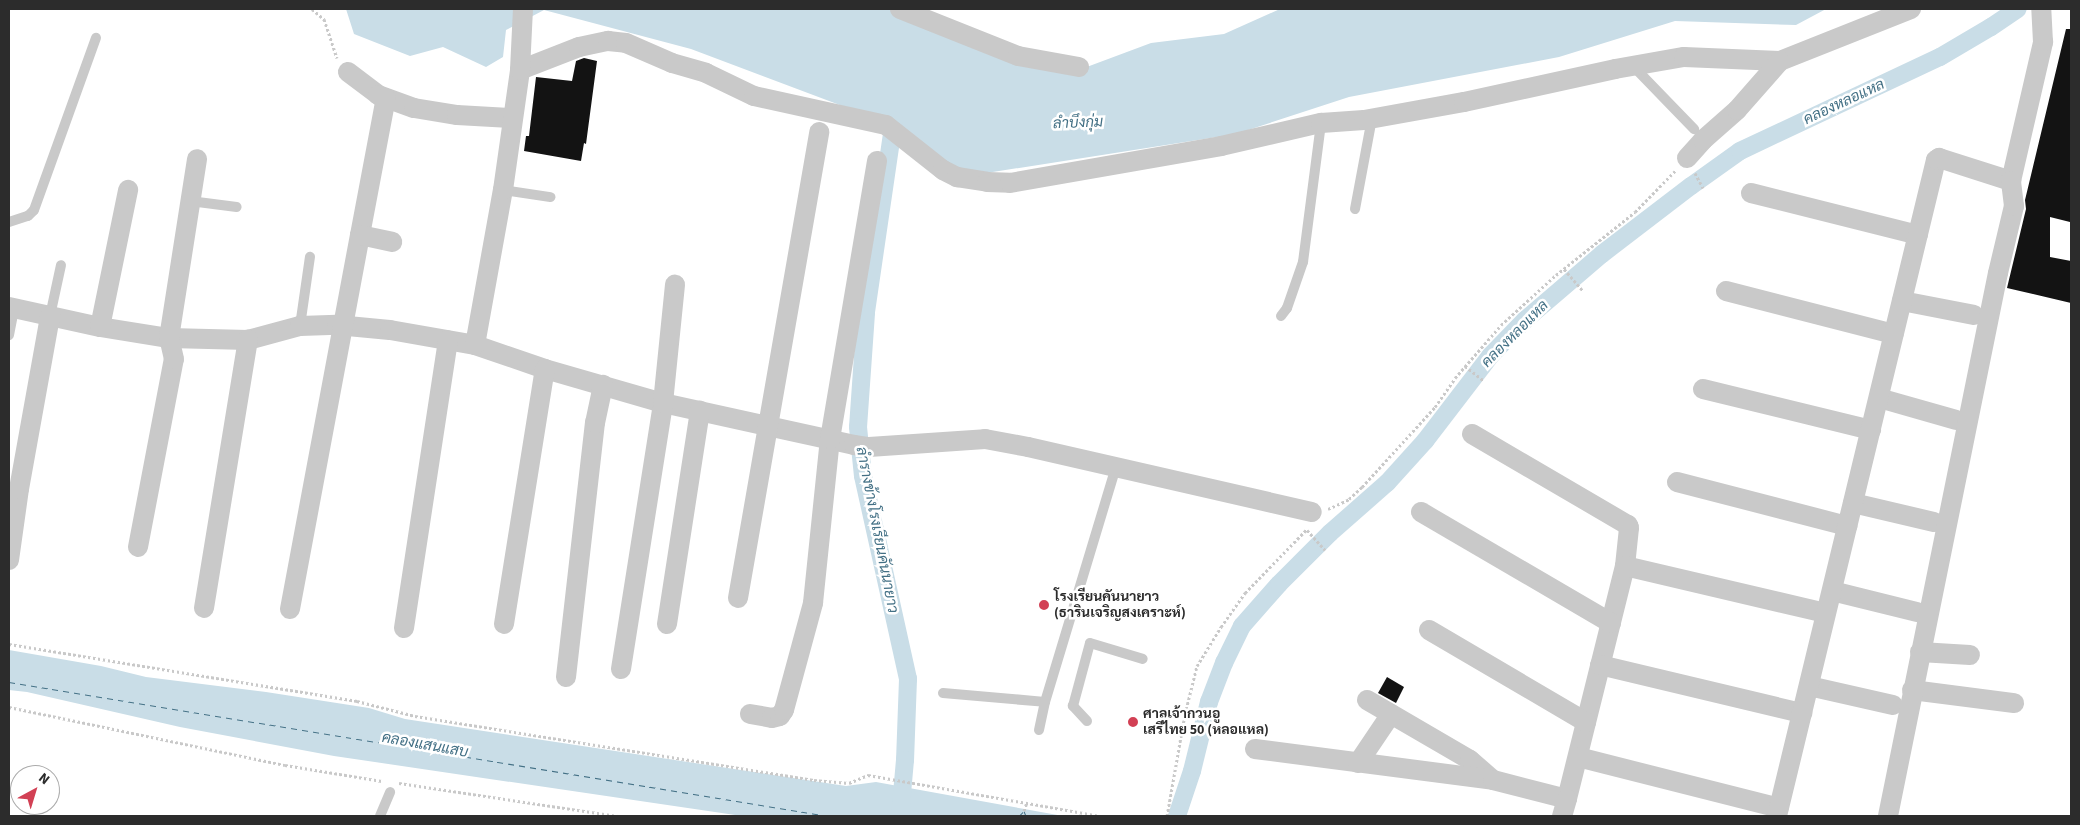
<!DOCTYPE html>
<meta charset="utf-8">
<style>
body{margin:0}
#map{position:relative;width:2080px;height:825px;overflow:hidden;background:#fff;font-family:"Source Sans 3",Sarabun,sans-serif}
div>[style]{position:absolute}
.water>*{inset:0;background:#c9dde7}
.canal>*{height:18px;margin:-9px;padding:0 9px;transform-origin:9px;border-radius:9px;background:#c9dde7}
.ferry>*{height:1px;margin-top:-0.5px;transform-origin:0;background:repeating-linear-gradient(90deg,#437085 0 6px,transparent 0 11px)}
.building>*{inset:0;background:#131313}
.path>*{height:3px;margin-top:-1.5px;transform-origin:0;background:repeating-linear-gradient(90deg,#c9c9c9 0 2.5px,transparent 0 5px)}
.lane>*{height:10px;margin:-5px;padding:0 5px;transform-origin:5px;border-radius:5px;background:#c9c9c9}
.street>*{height:20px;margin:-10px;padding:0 10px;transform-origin:10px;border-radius:10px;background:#c9c9c9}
.dots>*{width:14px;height:14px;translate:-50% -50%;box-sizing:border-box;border:2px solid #fff;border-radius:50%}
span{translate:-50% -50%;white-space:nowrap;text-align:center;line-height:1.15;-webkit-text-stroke:5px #fff;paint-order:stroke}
.poi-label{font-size:14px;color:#2c2c2c;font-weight:700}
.left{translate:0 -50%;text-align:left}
.water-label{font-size:15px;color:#437085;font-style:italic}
.frame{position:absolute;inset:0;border:10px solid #2c2c2c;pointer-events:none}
.north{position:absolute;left:10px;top:765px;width:50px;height:50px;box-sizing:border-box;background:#fff;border:1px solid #ababab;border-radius:50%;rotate:39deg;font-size:14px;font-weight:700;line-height:20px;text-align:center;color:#2c2c2c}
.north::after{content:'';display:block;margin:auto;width:18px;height:22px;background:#d24054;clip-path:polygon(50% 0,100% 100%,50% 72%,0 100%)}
</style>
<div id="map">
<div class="water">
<div style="clip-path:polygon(346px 9px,889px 9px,953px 33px,1076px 71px,1151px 43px,1224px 34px,1280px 9px,1826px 9px,1796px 25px,1675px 21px,1559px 57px,1349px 97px,1236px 134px,961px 177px,869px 116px,691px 49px,544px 10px,506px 30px,503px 57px,486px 67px,443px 47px,410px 56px,354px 34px)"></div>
<div style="clip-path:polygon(9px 650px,101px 666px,146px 677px,266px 692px,369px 708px,405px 719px,846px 786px,876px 782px,1063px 816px,742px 816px,334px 756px,180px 727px,27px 692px,9px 690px)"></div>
</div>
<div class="canal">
<div style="left:894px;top:120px;width:195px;rotate:98.3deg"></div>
<div style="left:866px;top:313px;width:114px;rotate:94deg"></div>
<div style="left:858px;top:427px;width:49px;rotate:84.2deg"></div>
<div style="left:863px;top:476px;width:208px;rotate:77.5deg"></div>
<div style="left:908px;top:679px;width:81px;rotate:92.1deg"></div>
<div style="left:905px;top:760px;width:56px;rotate:95.1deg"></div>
<div style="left:1177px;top:816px;width:47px;rotate:-71.6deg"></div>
<div style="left:1192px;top:771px;width:71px;rotate:-76.2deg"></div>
<div style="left:1209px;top:702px;width:42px;rotate:-69deg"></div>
<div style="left:1224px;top:663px;width:41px;rotate:-64.1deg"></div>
<div style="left:1242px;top:626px;width:56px;rotate:-48.6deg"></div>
<div style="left:1279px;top:584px;width:72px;rotate:-45deg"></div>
<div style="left:1330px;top:533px;width:76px;rotate:-41.3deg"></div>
<div style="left:1387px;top:483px;width:57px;rotate:-47.9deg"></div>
<div style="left:1425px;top:441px;width:108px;rotate:-52.5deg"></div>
<div style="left:1491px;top:355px;width:49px;rotate:-45.8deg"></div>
<div style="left:1525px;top:320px;width:101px;rotate:-40.6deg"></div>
<div style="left:1602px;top:254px;width:112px;rotate:-37.4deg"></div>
<div style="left:1691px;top:186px;width:60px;rotate:-35.5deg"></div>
<div style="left:1740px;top:151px;width:221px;rotate:-25.2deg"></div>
<div style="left:1940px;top:57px;width:59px;rotate:-30.5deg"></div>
<div style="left:1991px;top:27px;width:32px;rotate:-34deg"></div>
</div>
<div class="ferry">
<div style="left:9px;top:682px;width:830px;rotate:9.29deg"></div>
<div style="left:1019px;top:816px;width:7px;rotate:-45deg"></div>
<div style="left:1024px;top:811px;width:5px;rotate:68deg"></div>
</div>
<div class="building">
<div style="clip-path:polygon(2066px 29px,2071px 29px,2071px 215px,2070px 222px,2050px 217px,2050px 257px,2071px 261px,2071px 303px,2007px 288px,2026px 209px,2025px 200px)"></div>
<div style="clip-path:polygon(584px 58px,597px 61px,586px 144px,584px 143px,581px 161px,524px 151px,526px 136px,529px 136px,536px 77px,572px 81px,576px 61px)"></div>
<div style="clip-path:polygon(1387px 677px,1404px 687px,1396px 703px,1378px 693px)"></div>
</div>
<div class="path">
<div style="left:312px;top:9px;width:16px;rotate:40deg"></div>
<div style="left:324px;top:19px;width:41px;rotate:71.6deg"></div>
<div style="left:1695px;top:173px;width:17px;rotate:62deg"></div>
<div style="left:1564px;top:269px;width:28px;rotate:49deg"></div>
<div style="left:1465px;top:366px;width:24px;rotate:38deg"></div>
<div style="left:1328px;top:509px;width:23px;rotate:-25deg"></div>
<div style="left:1349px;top:499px;width:18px;rotate:-43deg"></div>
<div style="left:1362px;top:487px;width:108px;rotate:-47.6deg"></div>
<div style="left:1435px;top:407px;width:35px;rotate:-55deg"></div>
<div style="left:1455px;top:378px;width:70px;rotate:-49deg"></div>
<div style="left:1501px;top:325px;width:74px;rotate:-42.3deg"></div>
<div style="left:1556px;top:275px;width:101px;rotate:-38.6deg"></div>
<div style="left:1635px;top:212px;width:59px;rotate:-45.7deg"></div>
<div style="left:1307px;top:530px;width:27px;rotate:48deg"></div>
<div style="left:9px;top:644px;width:353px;rotate:9.3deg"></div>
<div style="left:357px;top:701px;width:60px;rotate:14.5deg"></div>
<div style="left:415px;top:716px;width:404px;rotate:9.1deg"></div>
<div style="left:814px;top:780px;width:35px;rotate:5deg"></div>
<div style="left:849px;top:783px;width:21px;rotate:-23deg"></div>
<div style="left:868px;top:775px;width:237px;rotate:10deg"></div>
<div style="left:9px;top:707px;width:282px;rotate:11.9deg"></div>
<div style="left:285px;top:765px;width:98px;rotate:9.4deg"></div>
<div style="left:399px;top:783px;width:221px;rotate:8.6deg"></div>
<div style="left:1024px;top:811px;width:9px;rotate:-72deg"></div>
<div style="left:1167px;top:816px;width:104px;rotate:-80deg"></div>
<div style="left:1185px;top:714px;width:49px;rotate:-76deg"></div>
<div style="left:1197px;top:666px;width:46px;rotate:-58.4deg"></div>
<div style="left:1221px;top:627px;width:42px;rotate:-54.8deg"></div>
<div style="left:1245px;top:593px;width:89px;rotate:-45.9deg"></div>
</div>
<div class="lane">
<div style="left:1633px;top:66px;width:88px;rotate:45.9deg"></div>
<div style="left:503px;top:190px;width:48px;rotate:8.5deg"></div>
<div style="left:190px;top:201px;width:47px;rotate:7.3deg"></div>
<div style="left:1355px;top:209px;width:93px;rotate:-79.4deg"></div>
<div style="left:9px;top:222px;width:20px;rotate:-18deg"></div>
<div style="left:28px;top:216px;width:8px;rotate:-45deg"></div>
<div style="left:34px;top:210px;width:183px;rotate:-70.2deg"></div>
<div style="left:50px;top:316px;width:52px;rotate:-77.8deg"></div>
<div style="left:1281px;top:316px;width:10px;rotate:-53deg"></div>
<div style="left:1287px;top:308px;width:49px;rotate:-70.8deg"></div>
<div style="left:1303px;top:262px;width:140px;rotate:-82.6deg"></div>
<div style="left:300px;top:326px;width:70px;rotate:-81.8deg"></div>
<div style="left:9px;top:335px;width:26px;rotate:-79deg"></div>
<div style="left:943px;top:693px;width:102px;rotate:5deg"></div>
<div style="left:1087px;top:721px;width:21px;rotate:-133deg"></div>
<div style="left:1073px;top:706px;width:65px;rotate:-74.9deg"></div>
<div style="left:1090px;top:643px;width:55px;rotate:16.8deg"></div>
<div style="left:1039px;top:730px;width:29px;rotate:-78deg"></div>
<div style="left:1045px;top:702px;width:245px;rotate:-73.2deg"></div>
<div style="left:380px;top:816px;width:26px;rotate:-67deg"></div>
</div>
<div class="street">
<div style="left:900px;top:9px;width:127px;rotate:21.7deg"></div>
<div style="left:1018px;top:56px;width:62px;rotate:10.2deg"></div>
<div style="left:520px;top:70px;width:63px;rotate:-21.3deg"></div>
<div style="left:579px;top:47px;width:30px;rotate:-12deg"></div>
<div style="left:608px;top:41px;width:18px;rotate:6deg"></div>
<div style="left:626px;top:43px;width:50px;rotate:23.5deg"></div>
<div style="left:672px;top:63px;width:35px;rotate:16deg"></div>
<div style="left:706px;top:73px;width:53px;rotate:25.6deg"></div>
<div style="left:754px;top:96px;width:135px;rotate:12.4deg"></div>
<div style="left:886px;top:125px;width:73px;rotate:38.3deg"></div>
<div style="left:943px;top:170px;width:16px;rotate:27deg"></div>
<div style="left:957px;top:177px;width:30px;rotate:9deg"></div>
<div style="left:987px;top:182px;width:23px;rotate:2deg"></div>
<div style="left:1010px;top:183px;width:214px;rotate:-9.9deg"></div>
<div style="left:1221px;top:146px;width:103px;rotate:-13deg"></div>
<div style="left:1321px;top:123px;width:43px;rotate:-4deg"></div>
<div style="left:1364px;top:120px;width:102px;rotate:-10.2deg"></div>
<div style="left:1464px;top:102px;width:155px;rotate:-12.3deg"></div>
<div style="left:1615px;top:69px;width:70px;rotate:-9.9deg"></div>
<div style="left:1684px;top:57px;width:96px;rotate:2.4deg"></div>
<div style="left:1780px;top:61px;width:141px;rotate:-21.7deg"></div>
<div style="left:348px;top:72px;width:38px;rotate:37deg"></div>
<div style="left:378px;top:95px;width:38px;rotate:20deg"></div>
<div style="left:414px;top:108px;width:44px;rotate:9.2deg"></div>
<div style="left:457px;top:115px;width:54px;rotate:3.2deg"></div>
<div style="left:1687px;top:158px;width:24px;rotate:-48deg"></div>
<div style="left:1703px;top:140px;width:45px;rotate:-41.4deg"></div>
<div style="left:1737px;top:110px;width:65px;rotate:-48.7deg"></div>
<div style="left:1751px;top:193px;width:172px;rotate:14.1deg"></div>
<div style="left:360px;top:235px;width:139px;rotate:-79.3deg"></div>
<div style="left:1726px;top:291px;width:173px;rotate:14.4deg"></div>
<div style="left:1902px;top:301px;width:73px;rotate:11deg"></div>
<div style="left:9px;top:307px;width:93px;rotate:12.4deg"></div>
<div style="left:100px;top:327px;width:70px;rotate:9.1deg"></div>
<div style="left:169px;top:338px;width:79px;rotate:1.5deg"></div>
<div style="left:248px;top:340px;width:54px;rotate:-15.1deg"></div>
<div style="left:300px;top:326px;width:37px;rotate:-2deg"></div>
<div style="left:337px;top:325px;width:53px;rotate:5.4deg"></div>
<div style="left:390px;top:330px;width:86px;rotate:10deg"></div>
<div style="left:475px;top:345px;width:74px;rotate:18.9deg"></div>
<div style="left:545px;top:369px;width:123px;rotate:16.1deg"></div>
<div style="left:663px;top:403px;width:196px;rotate:12.4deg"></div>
<div style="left:854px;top:445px;width:15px;rotate:8deg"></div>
<div style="left:869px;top:447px;width:116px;rotate:-3.9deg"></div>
<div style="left:985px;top:439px;width:44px;rotate:10.5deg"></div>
<div style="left:1028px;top:447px;width:291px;rotate:12.9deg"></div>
<div style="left:100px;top:327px;width:140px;rotate:-78.4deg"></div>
<div style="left:475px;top:345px;width:158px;rotate:-79.8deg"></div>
<div style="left:503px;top:190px;width:121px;rotate:-81.9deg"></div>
<div style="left:520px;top:70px;width:61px;rotate:-87.2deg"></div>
<div style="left:1703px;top:389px;width:173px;rotate:13.7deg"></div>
<div style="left:1879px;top:398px;width:80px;rotate:15.9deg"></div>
<div style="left:1472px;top:434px;width:181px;rotate:30.3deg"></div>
<div style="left:1628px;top:525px;width:3px;rotate:72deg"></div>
<div style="left:1629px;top:528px;width:38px;rotate:96deg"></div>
<div style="left:1625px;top:566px;width:240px;rotate:104deg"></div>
<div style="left:1677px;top:482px;width:176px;rotate:14.5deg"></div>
<div style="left:1853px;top:503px;width:83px;rotate:13.2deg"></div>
<div style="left:1421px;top:512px;width:220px;rotate:30.3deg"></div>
<div style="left:138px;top:547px;width:191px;rotate:-79.2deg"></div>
<div style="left:174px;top:359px;width:22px;rotate:-103deg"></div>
<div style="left:169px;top:338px;width:181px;rotate:-81.1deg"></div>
<div style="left:9px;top:560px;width:72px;rotate:-82deg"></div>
<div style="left:19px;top:489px;width:176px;rotate:-79.8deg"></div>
<div style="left:1625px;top:566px;width:206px;rotate:13.2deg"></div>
<div style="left:1832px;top:591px;width:88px;rotate:13.9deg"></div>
<div style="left:738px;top:598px;width:473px;rotate:-80.1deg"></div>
<div style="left:204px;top:608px;width:272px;rotate:-80.7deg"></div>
<div style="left:290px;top:609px;width:380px;rotate:-79.4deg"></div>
<div style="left:360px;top:235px;width:33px;rotate:12deg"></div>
<div style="left:504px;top:624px;width:258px;rotate:-80.9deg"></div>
<div style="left:667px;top:624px;width:216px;rotate:-81.2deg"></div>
<div style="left:404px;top:628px;width:291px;rotate:-81.3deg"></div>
<div style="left:1429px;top:630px;width:182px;rotate:30.4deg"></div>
<div style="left:1920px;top:652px;width:50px;rotate:3.4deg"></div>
<div style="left:1600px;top:665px;width:208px;rotate:13.4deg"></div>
<div style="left:621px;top:669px;width:269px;rotate:-81deg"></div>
<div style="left:663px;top:403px;width:119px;rotate:-84.2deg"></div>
<div style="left:566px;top:677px;width:256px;rotate:-83.5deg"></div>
<div style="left:595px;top:423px;width:39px;rotate:-78deg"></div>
<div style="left:1809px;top:686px;width:86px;rotate:12.7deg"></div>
<div style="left:1912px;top:690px;width:103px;rotate:7.3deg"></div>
<div style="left:1367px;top:700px;width:119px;rotate:30.2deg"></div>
<div style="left:1470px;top:760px;width:30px;rotate:41deg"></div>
<div style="left:750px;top:714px;width:22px;rotate:10deg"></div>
<div style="left:772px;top:718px;width:8px;rotate:-14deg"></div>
<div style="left:780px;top:716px;width:7px;rotate:-56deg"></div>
<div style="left:784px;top:710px;width:111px;rotate:-74.8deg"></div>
<div style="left:813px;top:603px;width:165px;rotate:-84.1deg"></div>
<div style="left:830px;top:439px;width:282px;rotate:-80.4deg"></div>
<div style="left:1255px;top:749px;width:240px;rotate:7.4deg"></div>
<div style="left:1493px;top:780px;width:76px;rotate:14.4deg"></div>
<div style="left:1567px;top:799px;width:18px;rotate:106deg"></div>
<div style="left:1578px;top:757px;width:207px;rotate:14.2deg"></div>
<div style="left:1358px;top:763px;width:59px;rotate:-56deg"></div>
<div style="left:1777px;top:816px;width:675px;rotate:-76.38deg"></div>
<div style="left:1936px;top:160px;width:4px;rotate:-34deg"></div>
<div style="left:1939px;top:158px;width:76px;rotate:17.7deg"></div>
<div style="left:2011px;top:181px;width:143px;rotate:-77deg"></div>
<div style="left:2043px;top:42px;width:33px;rotate:-93deg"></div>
<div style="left:1888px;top:816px;width:554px;rotate:-78.55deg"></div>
<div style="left:1998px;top:273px;width:69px;rotate:-76.6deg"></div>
<div style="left:2014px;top:206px;width:25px;rotate:-97deg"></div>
</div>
<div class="dots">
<div style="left:1044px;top:605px;background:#d24054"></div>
<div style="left:1133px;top:722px;background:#d24054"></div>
</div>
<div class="poi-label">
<span class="left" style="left:1054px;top:605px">โรงเรียนคันนายาว<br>(ธารินเจริญสงเคราะห์)</span>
<span class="left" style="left:1143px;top:722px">ศาลเจ้ากวนอู<br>เสรีไทย 50 (หลอแหล)</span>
</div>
<div class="water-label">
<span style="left:1844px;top:102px;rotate:-25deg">คลองหลอแหล</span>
<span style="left:1078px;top:123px;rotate:-2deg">ลำบึงกุ่ม</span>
<span style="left:1515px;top:334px;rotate:-45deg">คลองหลอแหล</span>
<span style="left:877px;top:530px;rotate:79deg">ลำรางข้างโรงเรียนคันนายาว</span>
<span style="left:425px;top:745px;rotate:10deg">คลองแสนแสบ</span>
</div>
<div class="frame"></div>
<div class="north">N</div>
</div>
